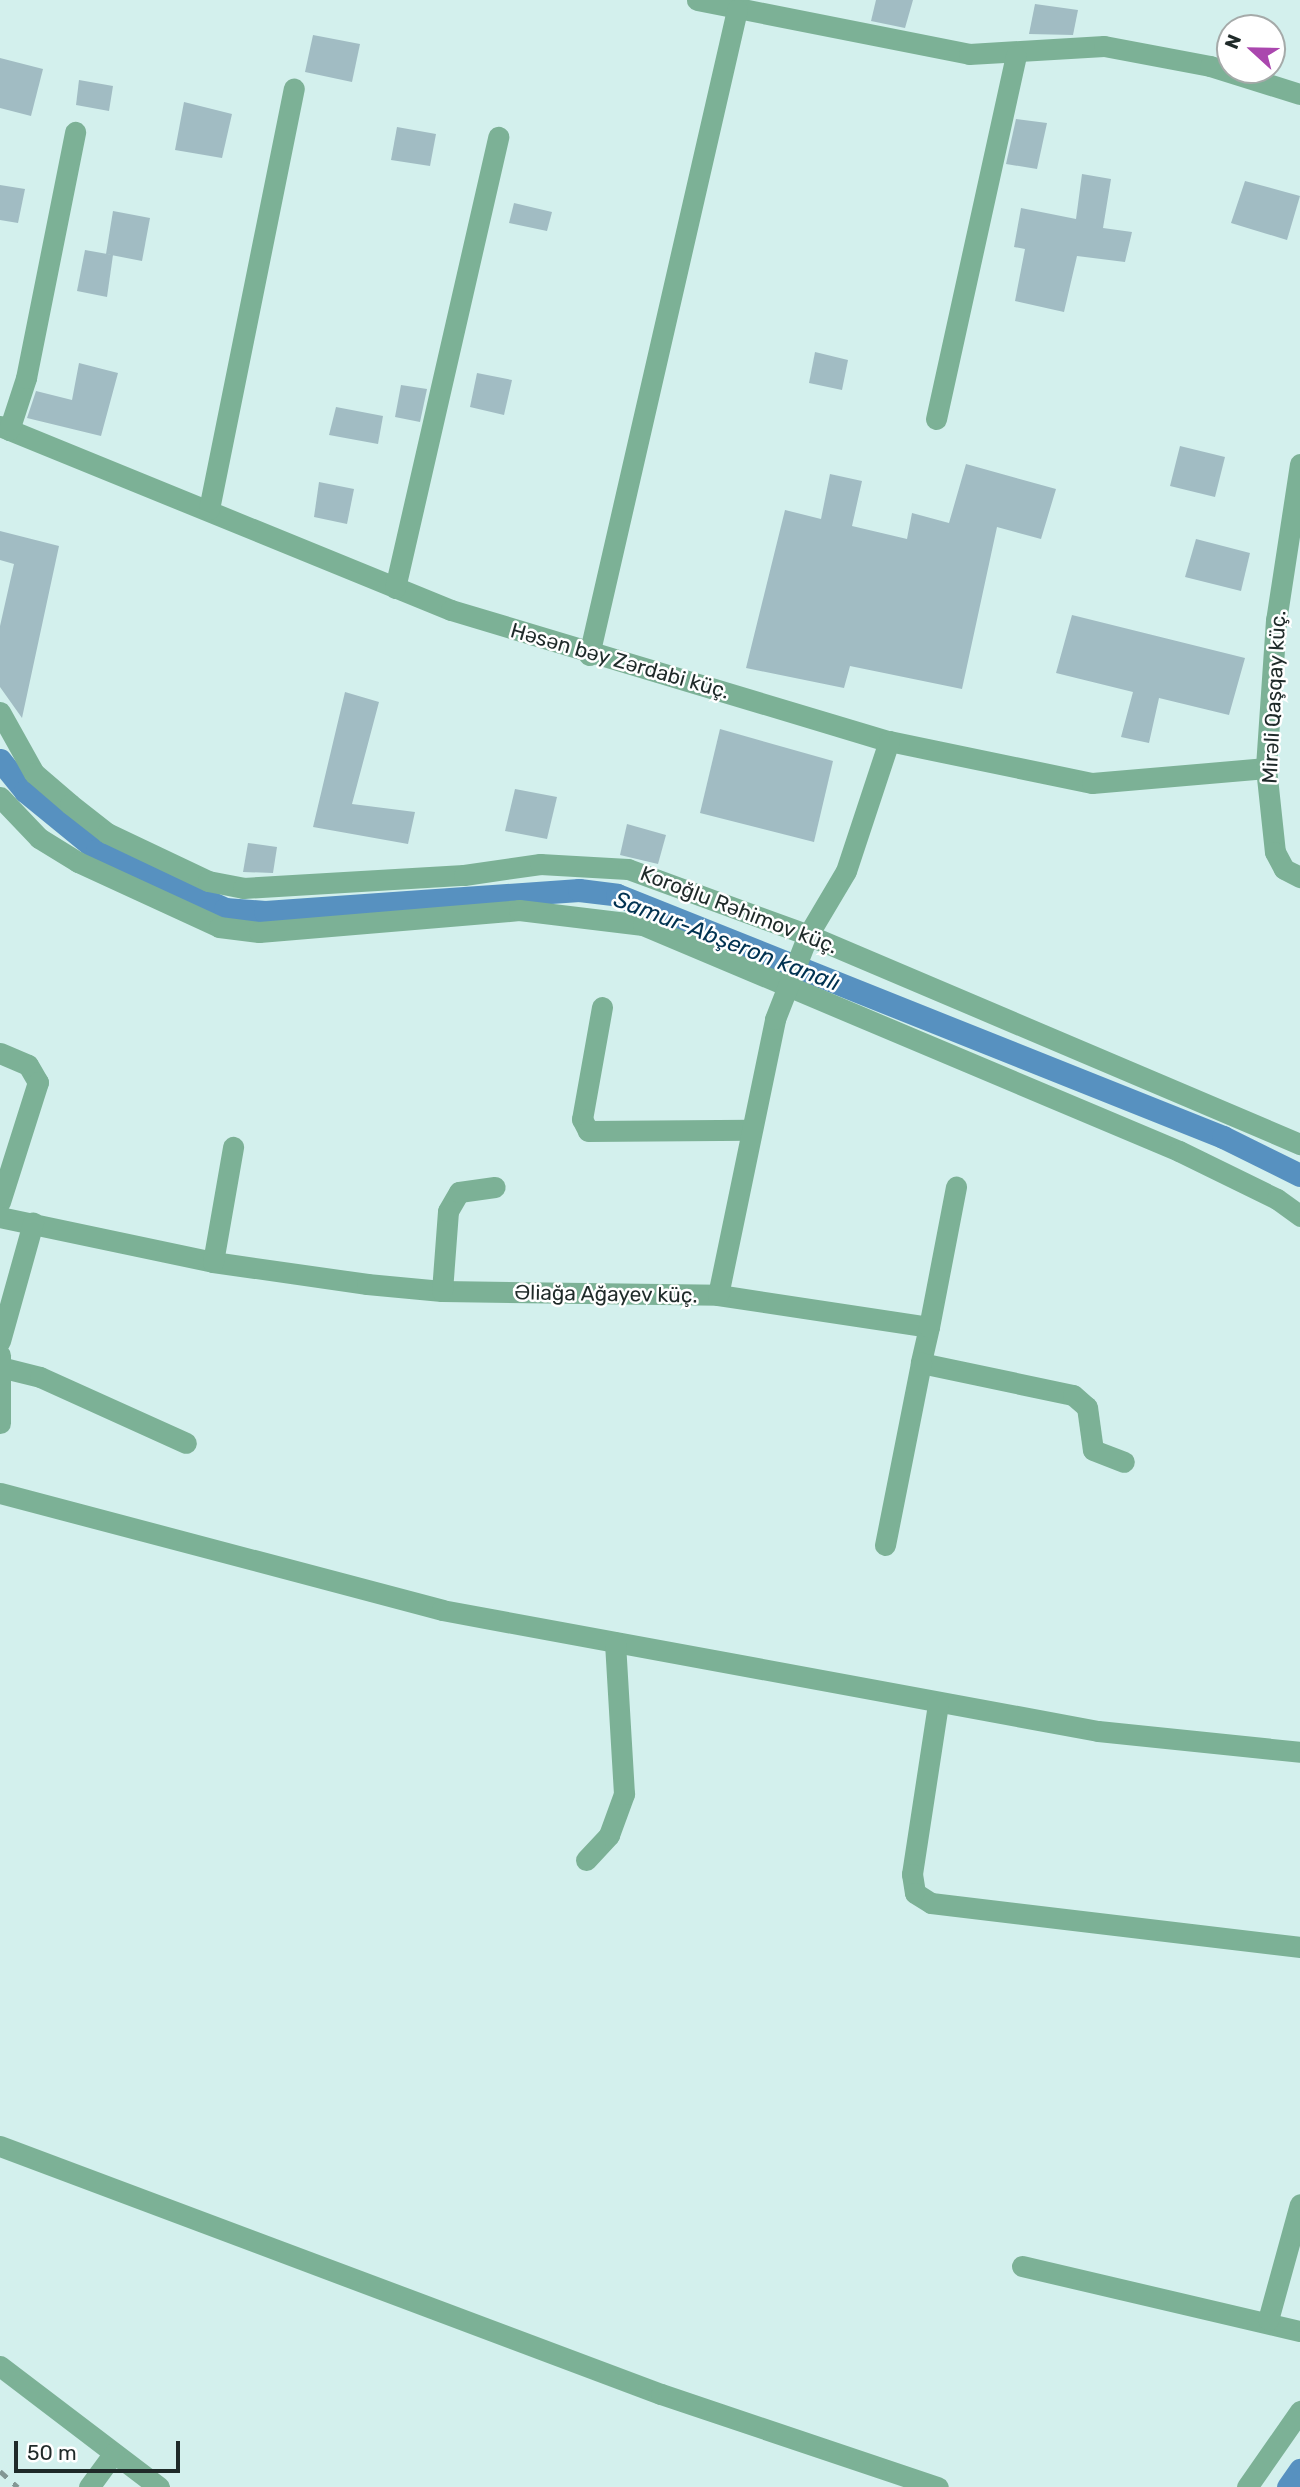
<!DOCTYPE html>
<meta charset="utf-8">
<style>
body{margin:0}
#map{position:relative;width:1300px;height:2487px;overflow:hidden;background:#d3f0ed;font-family:Rubik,sans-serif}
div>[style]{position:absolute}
.canal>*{height:23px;margin:-11.5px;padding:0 11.5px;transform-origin:11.5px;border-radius:11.5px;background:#5791c0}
.building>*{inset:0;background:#a1bcc3}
.minor>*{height:21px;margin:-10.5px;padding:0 10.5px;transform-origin:10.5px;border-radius:10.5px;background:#7cb196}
.rail>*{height:5px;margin-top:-2.5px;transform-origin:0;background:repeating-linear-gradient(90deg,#829794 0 9px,transparent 0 18px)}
span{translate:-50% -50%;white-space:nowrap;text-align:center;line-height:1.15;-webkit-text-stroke:5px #fff;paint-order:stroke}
.street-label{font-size:21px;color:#1f2a29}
.water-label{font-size:23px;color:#013251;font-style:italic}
.north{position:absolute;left:1216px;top:14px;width:70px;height:70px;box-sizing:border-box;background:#fff;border:2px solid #a5aaa9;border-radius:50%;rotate:292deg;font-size:19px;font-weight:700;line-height:28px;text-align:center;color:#1f2a29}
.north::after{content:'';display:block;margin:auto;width:24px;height:32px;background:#aa47ae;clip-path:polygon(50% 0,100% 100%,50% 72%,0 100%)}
.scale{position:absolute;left:14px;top:2441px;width:166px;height:32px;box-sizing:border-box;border:4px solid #1f2a29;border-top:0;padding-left:9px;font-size:21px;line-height:24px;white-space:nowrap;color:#1f2a29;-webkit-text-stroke:5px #fff;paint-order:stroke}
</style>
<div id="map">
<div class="canal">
<div style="left:0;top:760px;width:40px;rotate:51deg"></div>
<div style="left:25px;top:791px;width:93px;rotate:39.3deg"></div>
<div style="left:97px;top:850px;width:141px;rotate:24.7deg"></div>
<div style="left:225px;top:909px;width:40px;rotate:4.3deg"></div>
<div style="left:265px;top:912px;width:315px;rotate:-4deg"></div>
<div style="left:579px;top:890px;width:38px;rotate:7deg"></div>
<div style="left:617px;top:895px;width:653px;rotate:21.77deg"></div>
<div style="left:1223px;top:1137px;width:86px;rotate:26.3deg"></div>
<div style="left:1288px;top:2487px;width:21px;rotate:-55deg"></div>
</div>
<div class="building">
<div style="clip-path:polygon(876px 0,913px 0,905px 28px,871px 21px)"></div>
<div style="clip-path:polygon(1035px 4px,1078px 10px,1073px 35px,1029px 34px)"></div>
<div style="clip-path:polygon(313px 35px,360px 44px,352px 82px,305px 72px)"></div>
<div style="clip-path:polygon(0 58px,43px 69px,31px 116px,0 108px)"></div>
<div style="clip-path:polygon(79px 80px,113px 86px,109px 111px,76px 105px)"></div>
<div style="clip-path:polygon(184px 102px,232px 114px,222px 158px,175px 150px)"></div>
<div style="clip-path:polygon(1016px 119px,1047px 123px,1037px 169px,1006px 164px)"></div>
<div style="clip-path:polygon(397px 127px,436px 134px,430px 166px,391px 160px)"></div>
<div style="clip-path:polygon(1082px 174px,1111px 179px,1103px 228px,1132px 232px,1125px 262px,1077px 256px,1064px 312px,1015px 301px,1025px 249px,1014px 247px,1021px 208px,1076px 219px)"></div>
<div style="clip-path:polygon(1245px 181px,1300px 196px,1287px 240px,1231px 223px)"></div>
<div style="clip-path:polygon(0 185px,25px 189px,18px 223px,0 220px)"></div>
<div style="clip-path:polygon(514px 203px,552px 212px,547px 231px,509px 223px)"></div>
<div style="clip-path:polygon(113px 211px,150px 218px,142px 261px,106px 254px)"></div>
<div style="clip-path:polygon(85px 250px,113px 255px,107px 297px,77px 291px)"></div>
<div style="clip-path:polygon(815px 352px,848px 360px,842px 390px,809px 383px)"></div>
<div style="clip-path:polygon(79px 363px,118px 373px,101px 436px,27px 418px,36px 391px,72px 400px)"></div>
<div style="clip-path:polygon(477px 373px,512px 380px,504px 415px,470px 407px)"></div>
<div style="clip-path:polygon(401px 385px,427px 389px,420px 422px,395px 417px)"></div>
<div style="clip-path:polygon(336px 407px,383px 416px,378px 444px,329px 435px)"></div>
<div style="clip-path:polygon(1180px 446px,1225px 457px,1215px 497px,1170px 486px)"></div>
<div style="clip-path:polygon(966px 464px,1056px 489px,1041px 539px,997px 527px,962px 689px,850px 666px,844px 688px,746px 668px,785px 510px,821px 519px,830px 474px,862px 481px,852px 526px,907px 539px,912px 513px,949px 523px)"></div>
<div style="clip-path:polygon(319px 482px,354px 489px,347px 524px,314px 517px)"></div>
<div style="clip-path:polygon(0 531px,59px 546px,22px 718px,0 687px,0 626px,14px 564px,0 560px)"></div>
<div style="clip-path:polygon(1196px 539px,1250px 553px,1241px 591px,1185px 577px)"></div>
<div style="clip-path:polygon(1072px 615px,1245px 658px,1229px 715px,1159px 698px,1149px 743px,1121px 737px,1133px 692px,1056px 673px)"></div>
<div style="clip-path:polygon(345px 692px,379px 702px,352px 804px,415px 812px,408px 844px,313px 827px)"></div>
<div style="clip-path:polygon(720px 729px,833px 761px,814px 842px,700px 813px)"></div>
<div style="clip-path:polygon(515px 789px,557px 797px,547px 839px,505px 831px)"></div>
<div style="clip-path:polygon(627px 824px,666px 835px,658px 864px,620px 855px)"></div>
<div style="clip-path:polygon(248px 843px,277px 847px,273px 873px,243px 872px)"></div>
</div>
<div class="minor">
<div style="left:697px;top:0;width:277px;rotate:11.2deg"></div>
<div style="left:969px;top:54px;width:135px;rotate:-3.4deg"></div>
<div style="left:1104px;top:46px;width:108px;rotate:10.7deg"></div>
<div style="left:1210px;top:66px;width:94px;rotate:17.3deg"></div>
<div style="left:936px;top:419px;width:372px;rotate:-77.6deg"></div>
<div style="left:0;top:426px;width:487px;rotate:22.2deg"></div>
<div style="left:451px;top:610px;width:457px;rotate:16.7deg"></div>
<div style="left:889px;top:741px;width:207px;rotate:11.7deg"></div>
<div style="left:1092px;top:783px;width:175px;rotate:-4.9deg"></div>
<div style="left:9px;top:430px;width:55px;rotate:-71.9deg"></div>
<div style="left:26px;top:378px;width:251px;rotate:-78.7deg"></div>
<div style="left:1300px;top:464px;width:158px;rotate:98.7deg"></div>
<div style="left:1276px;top:620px;width:148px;rotate:93.9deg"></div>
<div style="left:1266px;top:768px;width:84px;rotate:83.9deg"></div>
<div style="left:1275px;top:852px;width:19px;rotate:62deg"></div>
<div style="left:1284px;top:869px;width:18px;rotate:27deg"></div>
<div style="left:209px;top:509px;width:429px;rotate:-78.6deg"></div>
<div style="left:395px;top:588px;width:463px;rotate:-77.1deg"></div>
<div style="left:589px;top:655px;width:662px;rotate:-77.08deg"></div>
<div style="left:0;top:712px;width:70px;rotate:60.9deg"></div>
<div style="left:34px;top:773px;width:48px;rotate:40.7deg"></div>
<div style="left:70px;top:804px;width:47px;rotate:38.1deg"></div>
<div style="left:107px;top:833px;width:112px;rotate:25.4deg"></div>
<div style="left:208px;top:881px;width:36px;rotate:11deg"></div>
<div style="left:243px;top:888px;width:221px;rotate:-3.4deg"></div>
<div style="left:464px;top:875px;width:77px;rotate:-8.2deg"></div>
<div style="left:540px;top:864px;width:88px;rotate:3.3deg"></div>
<div style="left:628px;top:869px;width:192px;rotate:20.1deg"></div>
<div style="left:808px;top:935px;width:535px;rotate:23.02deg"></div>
<div style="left:0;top:797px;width:57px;rotate:46.4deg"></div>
<div style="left:39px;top:838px;width:46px;rotate:31.6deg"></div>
<div style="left:78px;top:862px;width:155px;rotate:24.7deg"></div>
<div style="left:219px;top:927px;width:40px;rotate:7.1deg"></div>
<div style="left:259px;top:932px;width:261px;rotate:-4.8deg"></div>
<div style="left:519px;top:910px;width:125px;rotate:6.9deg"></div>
<div style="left:643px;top:925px;width:582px;rotate:22.86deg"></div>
<div style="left:1179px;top:1151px;width:109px;rotate:26.1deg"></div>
<div style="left:1277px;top:1199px;width:29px;rotate:36deg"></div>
<div style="left:602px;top:1007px;width:114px;rotate:100.1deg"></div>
<div style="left:582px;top:1119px;width:13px;rotate:63deg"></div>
<div style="left:588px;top:1131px;width:163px;rotate:-0.4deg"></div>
<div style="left:0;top:1053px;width:30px;rotate:23deg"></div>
<div style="left:28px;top:1065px;width:20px;rotate:60deg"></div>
<div style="left:38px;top:1082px;width:126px;rotate:107.6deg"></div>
<div style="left:0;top:1217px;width:218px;rotate:11.9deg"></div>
<div style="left:213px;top:1262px;width:156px;rotate:8.1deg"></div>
<div style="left:367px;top:1284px;width:75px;rotate:5.3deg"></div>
<div style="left:442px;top:1291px;width:276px;rotate:0.8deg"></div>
<div style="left:718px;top:1295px;width:213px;rotate:8.6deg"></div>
<div style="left:929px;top:1327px;width:37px;rotate:103deg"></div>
<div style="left:921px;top:1363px;width:155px;rotate:11.9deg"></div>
<div style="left:1073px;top:1395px;width:18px;rotate:41deg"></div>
<div style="left:1087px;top:1407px;width:43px;rotate:82.1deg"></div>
<div style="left:1093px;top:1450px;width:33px;rotate:21deg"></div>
<div style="left:213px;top:1262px;width:117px;rotate:-80.1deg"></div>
<div style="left:442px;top:1291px;width:80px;rotate:-85.7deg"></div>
<div style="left:448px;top:1211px;width:22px;rotate:-60deg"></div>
<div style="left:459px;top:1192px;width:36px;rotate:-8deg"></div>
<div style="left:718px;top:1295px;width:282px;rotate:-78.3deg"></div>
<div style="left:775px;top:1019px;width:90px;rotate:-68.6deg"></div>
<div style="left:808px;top:935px;width:74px;rotate:-59.3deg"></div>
<div style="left:846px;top:871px;width:137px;rotate:-71.7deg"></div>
<div style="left:929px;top:1327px;width:143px;rotate:-79.1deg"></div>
<div style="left:0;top:1341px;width:123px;rotate:-74.4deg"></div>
<div style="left:0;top:1367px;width:41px;rotate:14deg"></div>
<div style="left:40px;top:1377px;width:160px;rotate:24.3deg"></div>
<div style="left:0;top:1423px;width:68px;rotate:-90deg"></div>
<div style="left:0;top:1493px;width:457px;rotate:14.8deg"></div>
<div style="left:442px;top:1610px;width:667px;rotate:10.45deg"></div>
<div style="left:1098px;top:1731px;width:203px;rotate:5.9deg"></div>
<div style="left:885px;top:1545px;width:186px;rotate:-78.8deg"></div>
<div style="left:938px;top:1704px;width:172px;rotate:98.7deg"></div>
<div style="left:912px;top:1874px;width:19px;rotate:81deg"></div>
<div style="left:915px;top:1893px;width:19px;rotate:32deg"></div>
<div style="left:931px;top:1903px;width:372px;rotate:6.8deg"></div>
<div style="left:586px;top:1860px;width:34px;rotate:-47deg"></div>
<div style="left:609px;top:1835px;width:44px;rotate:-69.9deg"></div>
<div style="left:624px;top:1794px;width:152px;rotate:-93.4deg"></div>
<div style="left:0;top:2146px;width:706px;rotate:20.57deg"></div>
<div style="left:661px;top:2394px;width:292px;rotate:18.6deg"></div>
<div style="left:1022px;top:2266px;width:285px;rotate:13.2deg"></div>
<div style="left:1268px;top:2320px;width:120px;rotate:-74.6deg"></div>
<div style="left:0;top:2366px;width:200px;rotate:37.3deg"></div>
<div style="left:89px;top:2487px;width:42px;rotate:-53.7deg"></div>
<div style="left:1247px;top:2487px;width:93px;rotate:-55.1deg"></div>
</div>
<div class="rail">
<div style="left:0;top:2471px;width:24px;rotate:42deg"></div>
</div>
<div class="street-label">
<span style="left:620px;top:661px;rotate:16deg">Həsən bəy Zərdabi küç.</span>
<span style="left:1274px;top:697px;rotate:-87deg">Mirəli Qaşqay küç.</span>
<span style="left:739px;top:910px;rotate:21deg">Koroğlu Rəhimov küç.</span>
<span style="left:606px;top:1294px;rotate:1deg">Əliağa Ağayev küç.</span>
</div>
<div class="water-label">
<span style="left:727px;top:941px;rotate:21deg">Samur-Abşeron kanalı</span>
</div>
<div class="north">N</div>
<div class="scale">50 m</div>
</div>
